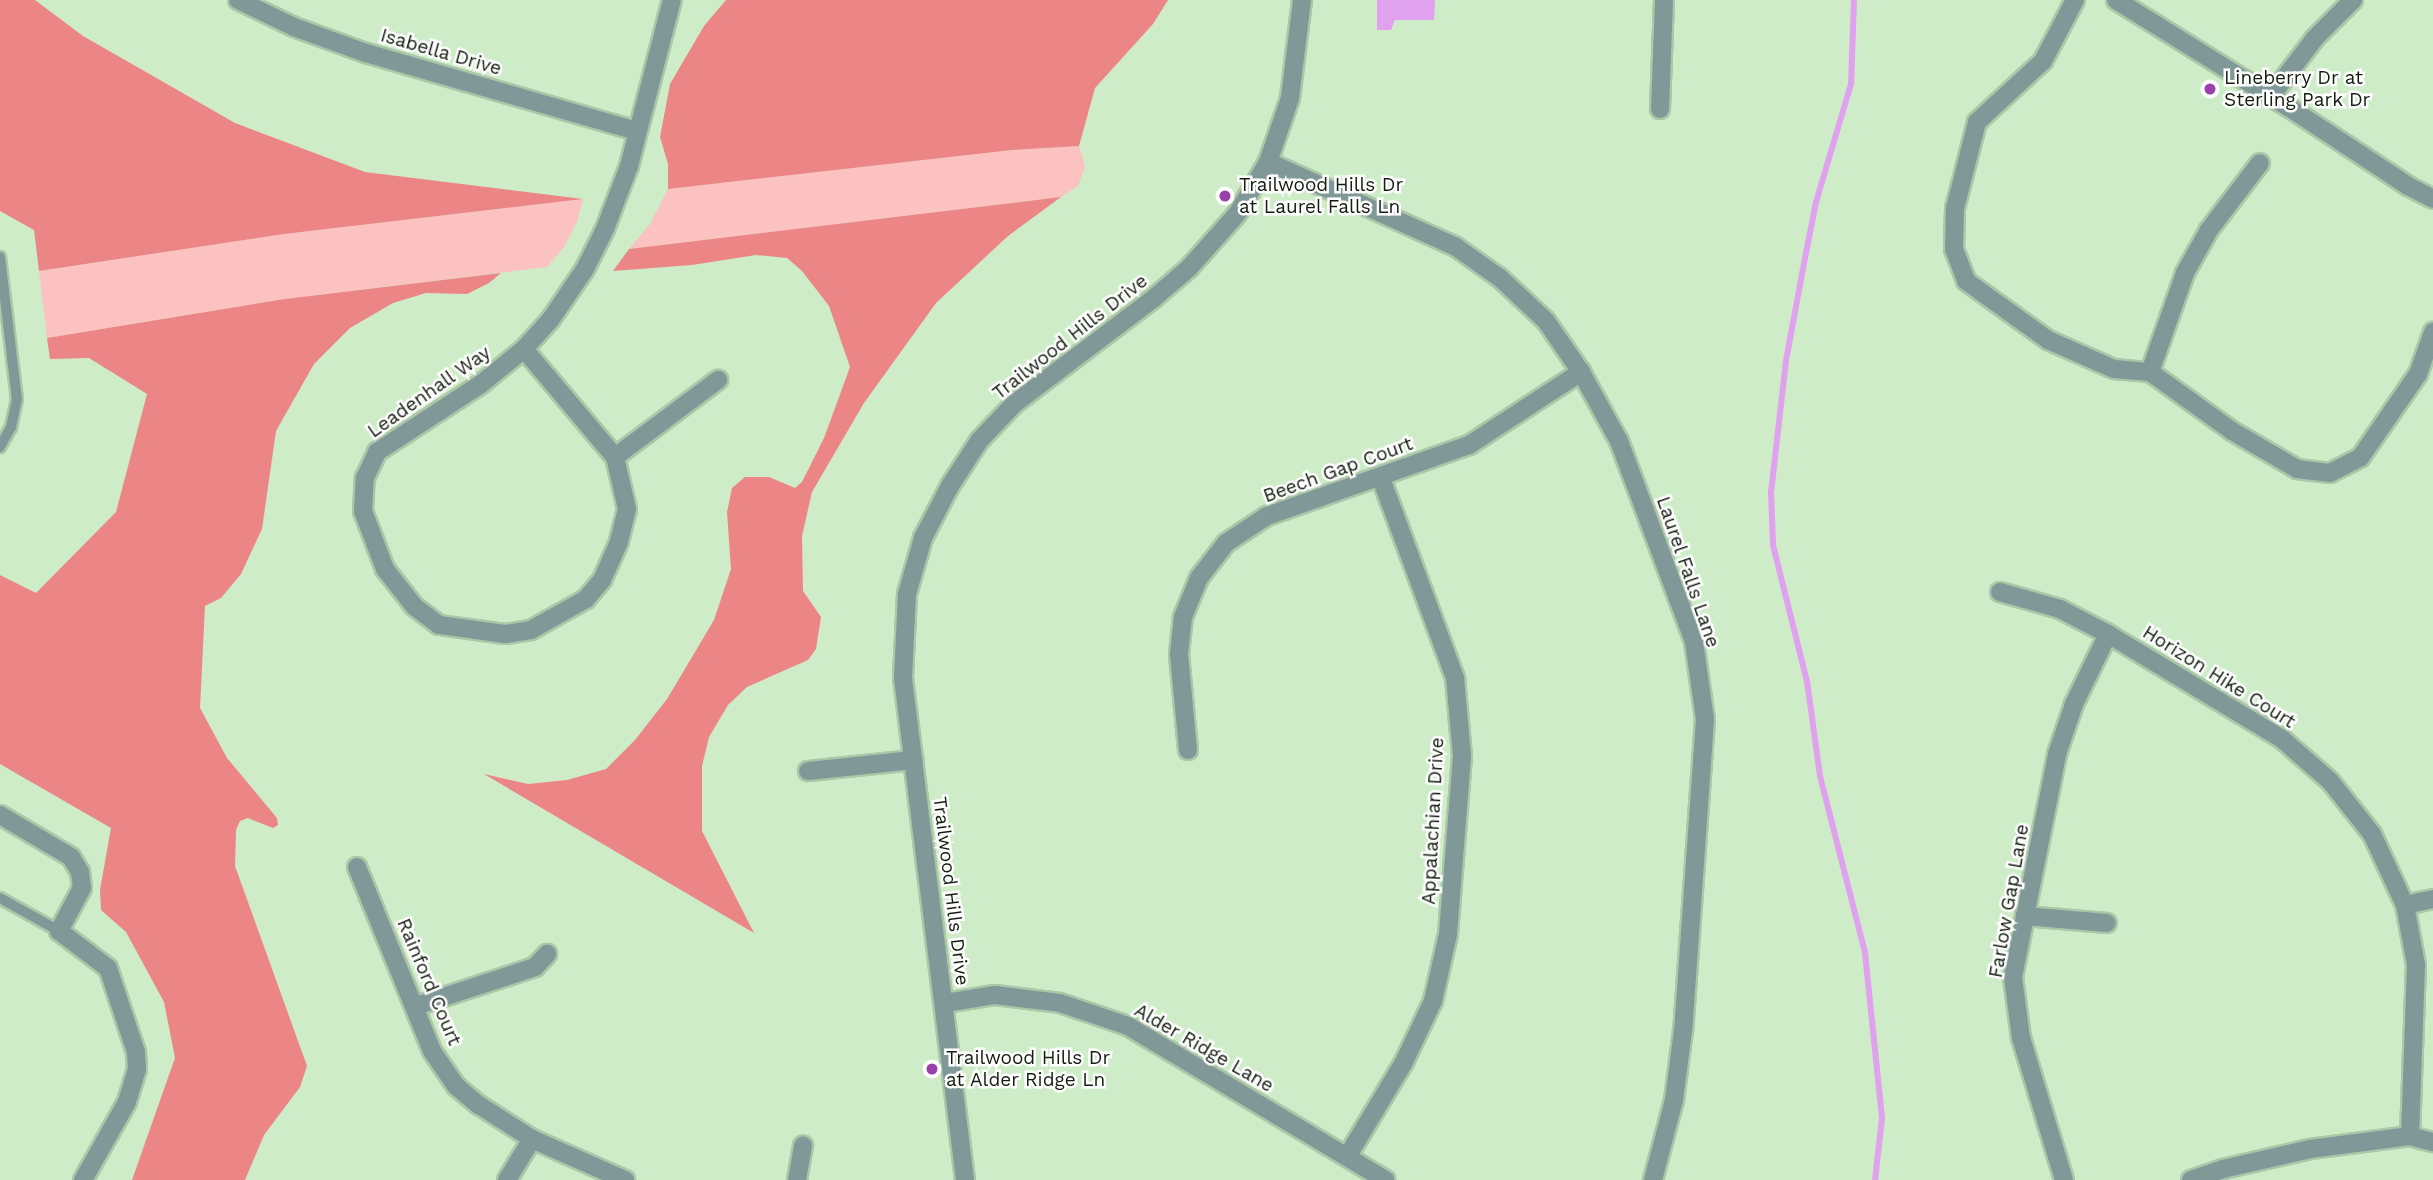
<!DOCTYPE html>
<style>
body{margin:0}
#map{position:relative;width:2433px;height:1180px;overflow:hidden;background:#ceecc8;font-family:"Work Sans",sans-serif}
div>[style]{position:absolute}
.green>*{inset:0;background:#fbc2c1}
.forest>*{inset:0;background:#ec8586}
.water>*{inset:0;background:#e0a1ee}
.stream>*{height:6px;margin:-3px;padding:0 3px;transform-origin:3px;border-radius:3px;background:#e0a1ee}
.roads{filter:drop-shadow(2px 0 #acc7a7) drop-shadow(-2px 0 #acc7a7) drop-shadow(0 2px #acc7a7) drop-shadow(0 -2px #acc7a7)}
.service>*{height:10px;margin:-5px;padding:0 5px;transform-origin:5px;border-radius:5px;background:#819899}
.minor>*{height:18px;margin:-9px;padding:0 9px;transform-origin:9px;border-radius:9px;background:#819899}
.tertiary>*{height:18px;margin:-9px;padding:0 9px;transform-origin:9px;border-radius:9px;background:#819899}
.dots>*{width:19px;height:19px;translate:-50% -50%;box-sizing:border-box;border:4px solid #fff;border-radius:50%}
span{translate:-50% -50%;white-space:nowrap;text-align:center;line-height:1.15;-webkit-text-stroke:5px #fff;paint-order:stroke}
.street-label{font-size:19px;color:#121c0f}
.poi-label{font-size:19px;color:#121c0f}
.left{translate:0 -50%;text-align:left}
</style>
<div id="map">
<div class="green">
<div style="clip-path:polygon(1079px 146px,1085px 166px,1078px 186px,1061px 197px,629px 249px,650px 224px,668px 189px,1012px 150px)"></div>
<div style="clip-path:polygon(583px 199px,577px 222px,564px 247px,547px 267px,285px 299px,47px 338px,39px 271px,284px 234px)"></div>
</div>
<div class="forest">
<div style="clip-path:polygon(0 0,35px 0,83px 36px,235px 123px,365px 172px,583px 199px,284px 234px,39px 271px,34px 230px,0 211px)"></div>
<div style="clip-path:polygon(726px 0,1168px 0,1153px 24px,1095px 88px,1079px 146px,1012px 150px,668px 189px,668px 164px,660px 137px,670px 84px,704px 26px)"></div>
<div style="clip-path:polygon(1061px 197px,1008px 236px,936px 303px,864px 403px,812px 492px,802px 536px,803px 591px,821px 617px,816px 649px,808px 660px,747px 687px,728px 705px,709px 737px,702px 766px,702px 831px,754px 933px,484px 774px,528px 784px,567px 780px,606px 769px,635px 740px,667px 699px,714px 620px,731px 569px,727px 512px,732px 488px,745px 477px,769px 477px,795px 488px,802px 482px,824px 438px,850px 367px,829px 306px,802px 271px,787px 258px,756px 255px,692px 265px,613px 271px,629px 249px)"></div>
<div style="clip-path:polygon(501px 273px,489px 283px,467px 294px,426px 293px,393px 303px,350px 328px,314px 364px,276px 431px,262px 529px,241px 574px,221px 598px,205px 606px,200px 708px,227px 758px,277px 818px,278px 825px,273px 828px,248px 818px,240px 821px,236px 830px,235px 866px,307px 1066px,300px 1087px,264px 1135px,245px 1180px,132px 1180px,175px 1058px,164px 1002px,126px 932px,101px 910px,100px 890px,111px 828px,0 764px,0 575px,36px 593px,116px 512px,147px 394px,89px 358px,50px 359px,47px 338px,285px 299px)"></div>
</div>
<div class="water">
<div style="clip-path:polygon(1377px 0,1435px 0,1434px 20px,1395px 20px,1391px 30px,1377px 30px)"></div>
</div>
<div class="stream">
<div style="left:1854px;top:0;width:84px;rotate:92deg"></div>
<div style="left:1851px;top:84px;width:123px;rotate:106.5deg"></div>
<div style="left:1816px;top:202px;width:57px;rotate:101.1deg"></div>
<div style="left:1805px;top:258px;width:105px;rotate:100.5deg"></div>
<div style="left:1786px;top:361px;width:132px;rotate:96.5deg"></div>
<div style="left:1771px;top:492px;width:53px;rotate:87.8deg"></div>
<div style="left:1773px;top:545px;width:140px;rotate:76deg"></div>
<div style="left:1807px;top:681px;width:96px;rotate:82.2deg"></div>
<div style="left:1820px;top:776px;width:183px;rotate:75.7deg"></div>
<div style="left:1865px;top:953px;width:166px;rotate:84.1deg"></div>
<div style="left:1882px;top:1118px;width:62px;rotate:96.4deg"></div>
</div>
<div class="roads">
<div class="service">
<div style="left:0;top:257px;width:143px;rotate:83.2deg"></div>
<div style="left:17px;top:399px;width:29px;rotate:102deg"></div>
<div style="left:11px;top:427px;width:23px;rotate:119deg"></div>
<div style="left:0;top:898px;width:68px;rotate:29.2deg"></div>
</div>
<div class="minor">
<div style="left:238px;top:0;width:62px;rotate:25.7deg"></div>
<div style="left:294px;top:27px;width:77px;rotate:19.9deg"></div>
<div style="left:366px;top:53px;width:282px;rotate:16.1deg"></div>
<div style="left:2075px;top:0;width:69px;rotate:117.7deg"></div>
<div style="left:2043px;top:61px;width:90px;rotate:137.3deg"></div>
<div style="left:1977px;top:122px;width:89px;rotate:104.3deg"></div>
<div style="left:1955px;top:208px;width:41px;rotate:91.4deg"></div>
<div style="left:1954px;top:249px;width:34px;rotate:69deg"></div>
<div style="left:1966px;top:281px;width:101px;rotate:35.7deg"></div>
<div style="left:2048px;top:340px;width:72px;rotate:23.7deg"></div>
<div style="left:2114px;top:369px;width:36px;rotate:5deg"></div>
<div style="left:2150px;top:372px;width:101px;rotate:35.7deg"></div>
<div style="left:2232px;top:431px;width:75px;rotate:30.3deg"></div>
<div style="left:2297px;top:469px;width:33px;rotate:7deg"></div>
<div style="left:2330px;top:473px;width:34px;rotate:-27deg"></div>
<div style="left:2360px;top:458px;width:102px;rotate:-55.4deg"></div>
<div style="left:2418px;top:374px;width:45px;rotate:-70.3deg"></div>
<div style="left:2271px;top:96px;width:73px;rotate:-52.8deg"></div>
<div style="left:2315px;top:38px;width:54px;rotate:-45deg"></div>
<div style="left:1660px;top:109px;width:109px;rotate:-87.9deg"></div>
<div style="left:1268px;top:162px;width:206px;rotate:24.3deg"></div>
<div style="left:1456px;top:247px;width:54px;rotate:35.2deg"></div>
<div style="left:1500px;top:278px;width:63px;rotate:43.1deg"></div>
<div style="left:1546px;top:321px;width:62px;rotate:55.5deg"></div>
<div style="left:1581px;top:372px;width:79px;rotate:61.2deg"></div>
<div style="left:1619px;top:441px;width:215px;rotate:69.5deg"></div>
<div style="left:1694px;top:642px;width:78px;rotate:81.9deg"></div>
<div style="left:1705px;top:719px;width:312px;rotate:94deg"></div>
<div style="left:1683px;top:1030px;width:71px;rotate:97.3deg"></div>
<div style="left:1674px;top:1100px;width:83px;rotate:104.7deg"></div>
<div style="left:524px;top:349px;width:141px;rotate:49.9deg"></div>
<div style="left:615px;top:457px;width:53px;rotate:77deg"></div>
<div style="left:627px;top:509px;width:34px;rotate:104deg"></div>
<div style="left:619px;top:542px;width:42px;rotate:114.1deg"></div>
<div style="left:602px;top:580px;width:25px;rotate:130deg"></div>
<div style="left:586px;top:599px;width:63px;rotate:150.6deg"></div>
<div style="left:531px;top:630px;width:26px;rotate:171deg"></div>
<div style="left:505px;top:634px;width:67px;rotate:-172.2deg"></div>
<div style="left:439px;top:625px;width:31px;rotate:-143deg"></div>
<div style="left:414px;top:606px;width:47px;rotate:-128.1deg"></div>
<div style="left:385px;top:569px;width:62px;rotate:-110.8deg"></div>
<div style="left:363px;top:511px;width:33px;rotate:-87deg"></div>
<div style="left:365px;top:478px;width:29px;rotate:-65deg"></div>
<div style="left:377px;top:452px;width:124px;rotate:-33.2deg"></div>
<div style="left:481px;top:384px;width:55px;rotate:-39.1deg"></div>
<div style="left:524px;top:349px;width:40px;rotate:-48deg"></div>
<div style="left:551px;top:319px;width:60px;rotate:-55.8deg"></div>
<div style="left:585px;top:269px;width:45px;rotate:-63.4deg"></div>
<div style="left:605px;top:229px;width:67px;rotate:-69.1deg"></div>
<div style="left:629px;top:166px;width:171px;rotate:-75.5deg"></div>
<div style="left:2150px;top:372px;width:105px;rotate:-70.5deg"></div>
<div style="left:2185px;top:273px;width:49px;rotate:-60.8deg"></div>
<div style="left:2209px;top:230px;width:84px;rotate:-52.7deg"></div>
<div style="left:615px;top:457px;width:129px;rotate:-36.8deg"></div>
<div style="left:2000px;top:592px;width:62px;rotate:15.8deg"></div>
<div style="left:2060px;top:609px;width:54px;rotate:27.5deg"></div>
<div style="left:2108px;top:634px;width:203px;rotate:31.1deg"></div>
<div style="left:2282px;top:739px;width:64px;rotate:41.2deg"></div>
<div style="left:2330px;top:781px;width:68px;rotate:51.6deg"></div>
<div style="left:2372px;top:834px;width:78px;rotate:65.1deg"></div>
<div style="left:2405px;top:905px;width:61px;rotate:79.6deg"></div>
<div style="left:2416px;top:965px;width:171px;rotate:92deg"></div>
<div style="left:1188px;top:750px;width:96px;rotate:-95.4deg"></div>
<div style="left:1179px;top:654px;width:37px;rotate:-84deg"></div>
<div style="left:1183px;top:617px;width:42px;rotate:-67.7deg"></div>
<div style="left:1199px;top:578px;width:44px;rotate:-52.4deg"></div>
<div style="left:1226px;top:543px;width:49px;rotate:-33.4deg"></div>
<div style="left:1267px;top:516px;width:214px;rotate:-19.4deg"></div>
<div style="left:1469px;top:445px;width:134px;rotate:-33.1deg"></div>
<div style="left:808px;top:771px;width:106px;rotate:-6deg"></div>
<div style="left:0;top:815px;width:82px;rotate:30.6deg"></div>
<div style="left:71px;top:857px;width:17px;rotate:59deg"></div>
<div style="left:80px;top:872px;width:16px;rotate:83deg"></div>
<div style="left:82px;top:888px;width:49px;rotate:118.1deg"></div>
<div style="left:59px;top:931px;width:61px;rotate:37.1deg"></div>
<div style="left:108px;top:968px;width:89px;rotate:71.6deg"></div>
<div style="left:136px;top:1052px;width:17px;rotate:87deg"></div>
<div style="left:137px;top:1069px;width:34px;rotate:107deg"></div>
<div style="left:127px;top:1102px;width:90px;rotate:119.4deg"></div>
<div style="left:357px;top:867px;width:199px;rotate:67.8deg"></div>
<div style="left:432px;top:1051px;width:42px;rotate:55.6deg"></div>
<div style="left:456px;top:1086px;width:30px;rotate:40deg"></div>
<div style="left:479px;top:1105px;width:63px;rotate:32.7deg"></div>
<div style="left:532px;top:1139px;width:102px;rotate:23.8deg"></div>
<div style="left:2405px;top:905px;width:29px;rotate:-12deg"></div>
<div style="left:2025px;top:916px;width:82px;rotate:4.9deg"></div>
<div style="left:945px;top:1003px;width:51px;rotate:-9.1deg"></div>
<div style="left:995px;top:995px;width:65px;rotate:7deg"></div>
<div style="left:1060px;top:1003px;width:72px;rotate:18.7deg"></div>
<div style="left:1128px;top:1026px;width:300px;rotate:30.9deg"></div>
<div style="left:416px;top:1006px;width:125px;rotate:-18.1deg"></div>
<div style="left:535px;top:967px;width:18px;rotate:-47deg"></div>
<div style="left:1347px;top:1157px;width:111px;rotate:-59deg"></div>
<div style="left:1404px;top:1062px;width:68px;rotate:-64.6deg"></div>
<div style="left:1433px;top:1001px;width:69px;rotate:-77.4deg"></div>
<div style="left:1448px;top:934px;width:179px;rotate:-85.5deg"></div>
<div style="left:1462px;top:756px;width:78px;rotate:-95.1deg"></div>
<div style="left:1455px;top:678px;width:213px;rotate:-110.3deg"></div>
<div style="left:507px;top:1180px;width:48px;rotate:-58.6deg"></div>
<div style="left:797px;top:1180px;width:35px;rotate:-80deg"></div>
<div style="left:965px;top:1180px;width:506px;rotate:-97.04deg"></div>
<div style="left:903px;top:678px;width:84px;rotate:-87.3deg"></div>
<div style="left:907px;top:594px;width:58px;rotate:-74.1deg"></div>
<div style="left:923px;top:538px;width:59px;rotate:-62.6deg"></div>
<div style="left:950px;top:486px;width:54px;rotate:-57.2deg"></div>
<div style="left:979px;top:441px;width:51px;rotate:-46.6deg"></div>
<div style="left:1014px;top:404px;width:176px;rotate:-37.1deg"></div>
<div style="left:1154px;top:298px;width:46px;rotate:-40.6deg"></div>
<div style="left:1189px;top:268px;width:72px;rotate:-48.4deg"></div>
<div style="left:1237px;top:214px;width:61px;rotate:-59.2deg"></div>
<div style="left:1268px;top:162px;width:68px;rotate:-71deg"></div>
<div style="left:1290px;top:98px;width:99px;rotate:-83deg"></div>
<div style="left:2064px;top:1180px;width:148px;rotate:-106.8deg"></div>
<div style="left:2021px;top:1038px;width:62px;rotate:-97.5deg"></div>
<div style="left:2013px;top:977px;width:227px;rotate:-78.8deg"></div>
<div style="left:2057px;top:754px;width:53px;rotate:-71.2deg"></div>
<div style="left:2074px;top:704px;width:78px;rotate:-64.1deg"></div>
<div style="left:2191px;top:1180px;width:34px;rotate:-19deg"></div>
<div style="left:2223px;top:1169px;width:89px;rotate:-12.9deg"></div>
<div style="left:2310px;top:1149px;width:101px;rotate:-7.4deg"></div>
<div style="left:2410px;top:1136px;width:24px;rotate:15deg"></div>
</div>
<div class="tertiary">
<div style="left:2116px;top:0;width:216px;rotate:31.9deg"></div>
<div style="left:2299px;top:114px;width:131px;rotate:33.4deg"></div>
<div style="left:2408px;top:186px;width:28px;rotate:27deg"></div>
</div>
</div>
<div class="dots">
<div style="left:2210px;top:89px;background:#9940ac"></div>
<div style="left:1225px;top:196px;background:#9940ac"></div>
<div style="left:932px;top:1069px;background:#9940ac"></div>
</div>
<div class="street-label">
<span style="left:441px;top:52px;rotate:16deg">Isabella Drive</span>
<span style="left:1070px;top:337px;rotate:-38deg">Trailwood Hills Drive</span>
<span style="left:429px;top:392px;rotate:-35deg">Leadenhall Way</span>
<span style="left:1338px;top:470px;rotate:-20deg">Beech Gap Court</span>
<span style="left:1688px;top:572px;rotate:71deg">Laurel Falls Lane</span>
<span style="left:2219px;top:677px;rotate:32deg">Horizon Hike Court</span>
<span style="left:1433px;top:821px;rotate:-87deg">Appalachian Drive</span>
<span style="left:951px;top:891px;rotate:83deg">Trailwood Hills Drive</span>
<span style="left:2009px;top:901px;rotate:-80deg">Farlow Gap Lane</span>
<span style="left:429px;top:982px;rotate:67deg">Rainford Court</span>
<span style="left:1204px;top:1048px;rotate:30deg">Alder Ridge Lane</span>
</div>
<div class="poi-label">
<span class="left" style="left:2224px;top:89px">Lineberry Dr at<br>Sterling Park Dr</span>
<span class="left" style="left:1239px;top:196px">Trailwood Hills Dr<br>at Laurel Falls Ln</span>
<span class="left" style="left:946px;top:1069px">Trailwood Hills Dr<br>at Alder Ridge Ln</span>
</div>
</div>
